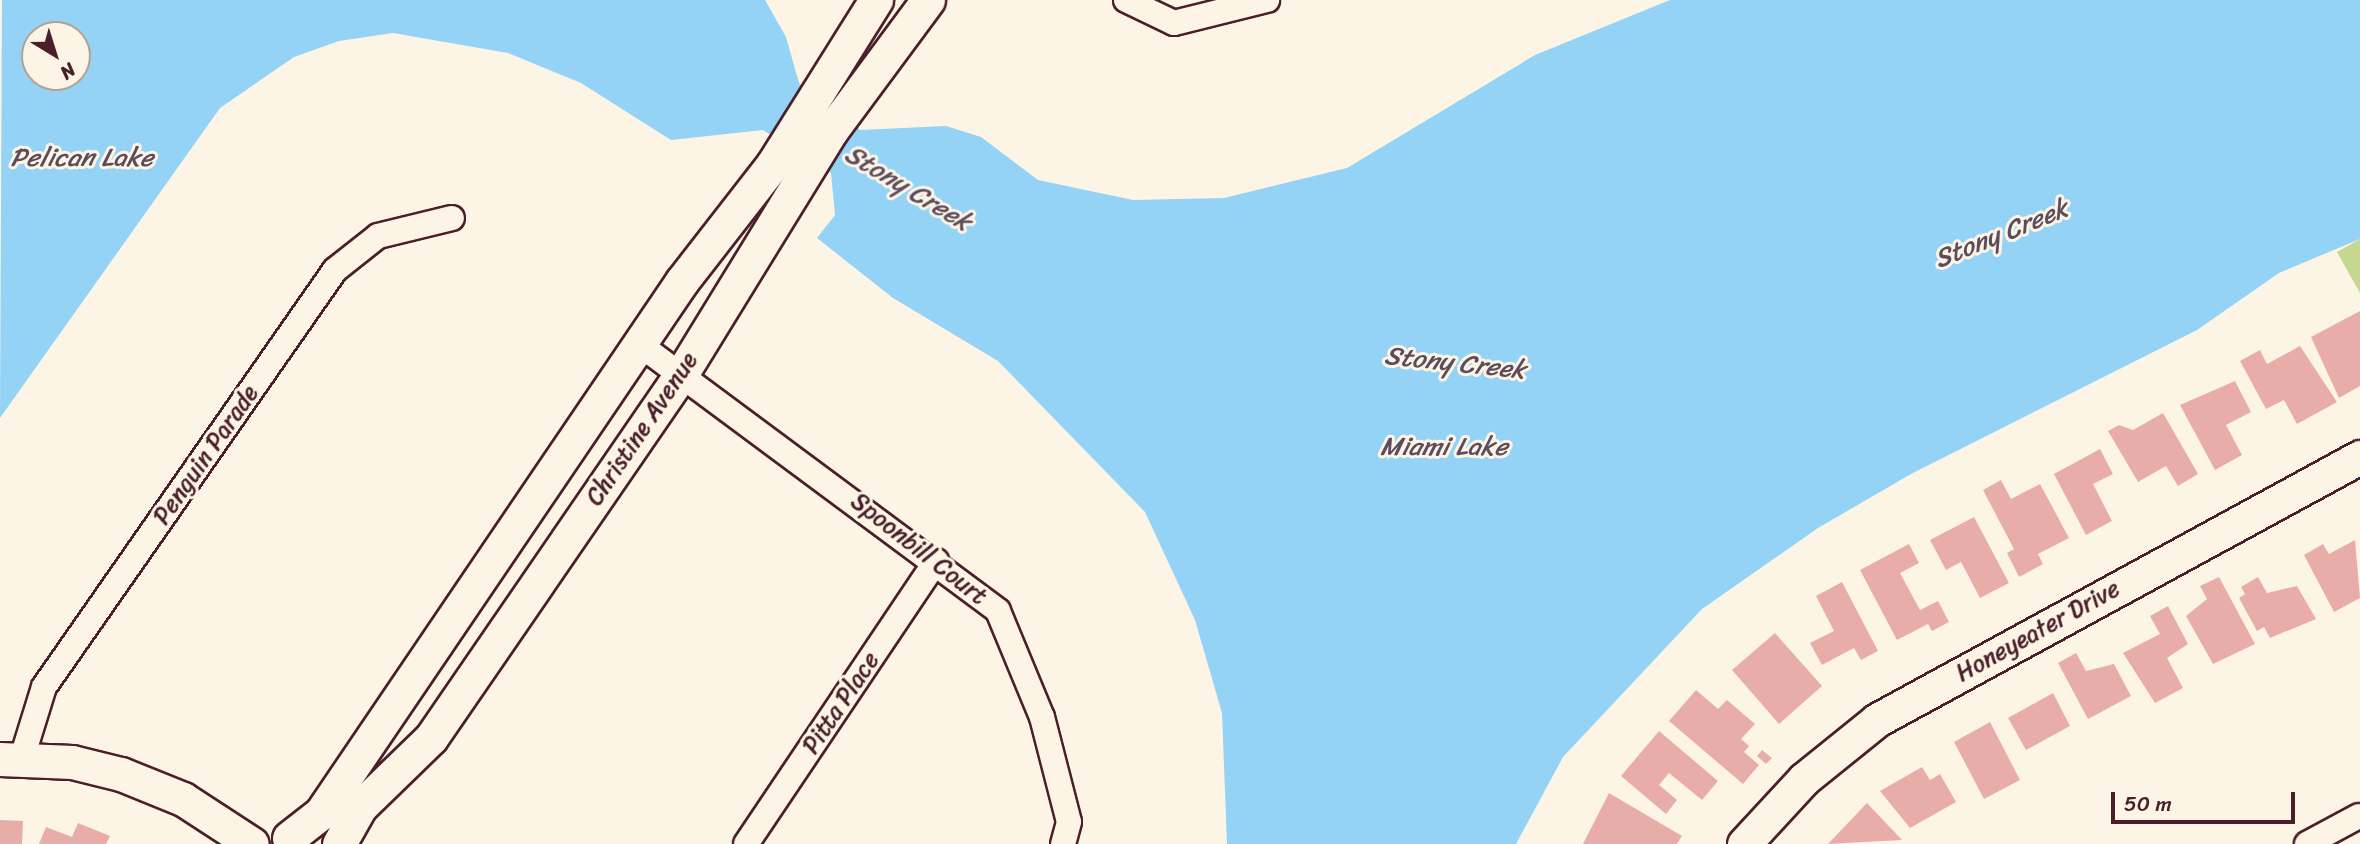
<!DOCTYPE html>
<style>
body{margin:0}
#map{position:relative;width:2360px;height:844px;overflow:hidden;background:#fcf5e5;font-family:Sriracha,sans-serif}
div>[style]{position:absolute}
.green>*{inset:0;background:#c4d98f}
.water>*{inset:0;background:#94d3f5}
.building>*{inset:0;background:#e9ada9}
.roads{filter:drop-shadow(2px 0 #4a1f2b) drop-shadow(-2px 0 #4a1f2b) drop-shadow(0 2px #4a1f2b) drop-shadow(0 -2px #4a1f2b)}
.street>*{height:24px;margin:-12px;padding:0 12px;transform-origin:12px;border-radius:12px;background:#fcf5e5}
.secondary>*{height:33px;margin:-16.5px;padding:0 16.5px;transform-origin:16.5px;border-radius:16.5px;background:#fcf5e5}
span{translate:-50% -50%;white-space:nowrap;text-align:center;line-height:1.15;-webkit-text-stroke:6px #fcf5e5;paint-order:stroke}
.street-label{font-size:24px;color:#4a1f2b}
.water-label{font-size:26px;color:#5c4c5e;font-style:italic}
.north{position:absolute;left:21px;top:21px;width:70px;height:70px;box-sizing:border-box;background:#fcf5e5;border:2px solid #b59f9b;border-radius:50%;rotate:142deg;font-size:19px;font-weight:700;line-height:28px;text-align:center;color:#4a1f2b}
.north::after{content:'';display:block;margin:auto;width:24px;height:32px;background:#4a1f2b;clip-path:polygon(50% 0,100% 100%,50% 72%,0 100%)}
.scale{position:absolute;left:2111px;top:792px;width:184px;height:32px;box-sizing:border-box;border:4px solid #4a1f2b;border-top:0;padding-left:9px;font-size:21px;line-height:24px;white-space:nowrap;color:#4a1f2b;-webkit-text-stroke:5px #fcf5e5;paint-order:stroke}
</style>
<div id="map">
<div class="green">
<div style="clip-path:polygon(2360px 239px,2360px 293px,2337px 252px)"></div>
</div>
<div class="water">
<div style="clip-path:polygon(evenodd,2px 0,765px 0,786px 37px,799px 83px,860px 130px,946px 126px,981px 137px,1038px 180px,1133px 200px,1224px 198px,1347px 168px,1535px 55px,1670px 0,2360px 0,2360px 239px,2279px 273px,2197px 330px,1911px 474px,1818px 528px,1702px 609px,1563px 757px,1516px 844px,1227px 844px,1222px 713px,1195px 620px,1145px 512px,998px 361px,893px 298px,817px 238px,835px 215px,831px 173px,763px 130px,671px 140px,581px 83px,508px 53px,393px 33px,339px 41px,294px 57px,220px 108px,0 418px,2px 0,35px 35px,77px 35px,77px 77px,35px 77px,35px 35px)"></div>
</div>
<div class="building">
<div style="clip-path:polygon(2360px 311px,2360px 386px,2339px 398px,2311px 337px)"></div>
<div style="clip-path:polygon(2300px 346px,2337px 402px,2297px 424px,2284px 400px,2266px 409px,2240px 361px,2260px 350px,2267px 364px)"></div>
<div style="clip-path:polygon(2235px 381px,2251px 412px,2226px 425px,2242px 455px,2215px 470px,2180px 405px)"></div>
<div style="clip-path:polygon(2163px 413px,2198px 474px,2178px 486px,2166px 466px,2138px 482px,2108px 431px,2119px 425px,2133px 430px)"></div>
<div style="clip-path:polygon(2100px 449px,2113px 474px,2093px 484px,2112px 521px,2086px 535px,2054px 474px)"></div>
<div style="clip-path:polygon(2001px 480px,2011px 499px,2040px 484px,2069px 538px,2038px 554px,2043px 564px,2019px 577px,2007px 553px,2014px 549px,1983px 490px)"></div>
<div style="clip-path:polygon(1974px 517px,2009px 583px,1980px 598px,1961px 562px,1946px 570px,1930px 540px)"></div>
<div style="clip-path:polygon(2355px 540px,2360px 598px,2334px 612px,2304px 555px,2323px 544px,2329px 554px)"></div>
<div style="clip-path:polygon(1909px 544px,1919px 563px,1900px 573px,1920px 610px,1938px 601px,1949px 622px,1932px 631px,1928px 624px,1897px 640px,1860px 570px)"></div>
<div style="clip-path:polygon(2219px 577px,2255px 644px,2213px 664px,2186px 616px,2207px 599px,2200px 586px)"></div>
<div style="clip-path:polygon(2258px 577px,2267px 593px,2297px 586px,2316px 619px,2270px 638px,2264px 627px,2257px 631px,2239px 598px,2245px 594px,2241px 587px)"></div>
<div style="clip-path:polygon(1842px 582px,1878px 651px,1861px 660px,1854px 648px,1822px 665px,1810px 643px,1834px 631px,1816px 596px)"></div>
<div style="clip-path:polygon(2168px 606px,2188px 644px,2167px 658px,2183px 688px,2155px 703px,2123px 653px,2160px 634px,2150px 616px)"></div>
<div style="clip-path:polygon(1775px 633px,1822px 686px,1779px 724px,1732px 670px)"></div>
<div style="clip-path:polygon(2076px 653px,2086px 671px,2114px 664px,2131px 696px,2088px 719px,2058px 663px)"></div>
<div style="clip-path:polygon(1696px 690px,1718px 709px,1727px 700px,1755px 724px,1741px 739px,1749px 746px,1744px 752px,1759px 765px,1743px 784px,1669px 721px)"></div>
<div style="clip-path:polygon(2053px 693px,2070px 726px,2026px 750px,2008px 718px)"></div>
<div style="clip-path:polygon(1990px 722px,2020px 780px,1984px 799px,1954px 742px)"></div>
<div style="clip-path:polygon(1659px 731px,1718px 781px,1702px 800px,1669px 773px,1659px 785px,1677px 800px,1666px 814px,1621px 776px)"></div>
<div style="clip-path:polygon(1762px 750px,1772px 758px,1766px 764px,1757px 756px)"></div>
<div style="clip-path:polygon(1922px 767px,1930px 780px,1940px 774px,1956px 802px,1910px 828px,1880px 791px)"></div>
<div style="clip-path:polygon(1609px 793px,1682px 836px,1677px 844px,1583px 844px)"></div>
<div style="clip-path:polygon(1867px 803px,1902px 840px,1828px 844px)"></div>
<div style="clip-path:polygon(0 820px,23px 821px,22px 844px,0 844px)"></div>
<div style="clip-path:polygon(78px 823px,110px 836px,106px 844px,39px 844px,46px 827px,72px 837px)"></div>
</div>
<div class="roads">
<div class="street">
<div style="left:1126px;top:0;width:53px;rotate:25.6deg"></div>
<div style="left:1174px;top:23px;width:96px;rotate:-13.9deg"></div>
<div style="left:639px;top:344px;width:447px;rotate:36.6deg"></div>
<div style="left:998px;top:611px;width:115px;rotate:67.5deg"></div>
<div style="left:1042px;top:717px;width:108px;rotate:75.6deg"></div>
<div style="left:1069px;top:822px;width:23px;rotate:105deg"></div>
<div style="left:22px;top:758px;width:74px;rotate:-72.8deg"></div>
<div style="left:44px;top:687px;width:508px;rotate:-55.09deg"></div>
<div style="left:335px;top:270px;width:55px;rotate:-38.3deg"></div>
<div style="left:378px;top:236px;width:76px;rotate:-13.7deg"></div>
<div style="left:746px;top:844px;width:341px;rotate:-56.1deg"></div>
<div style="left:2307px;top:844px;width:59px;rotate:-28.3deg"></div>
</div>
<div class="secondary">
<div style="left:0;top:759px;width:72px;rotate:2.4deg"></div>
<div style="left:72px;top:762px;width:50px;rotate:13.8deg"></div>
<div style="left:121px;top:774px;width:67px;rotate:22deg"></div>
<div style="left:183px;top:799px;width:82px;rotate:33.1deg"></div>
<div style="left:289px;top:838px;width:41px;rotate:-38deg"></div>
<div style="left:321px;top:813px;width:643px;rotate:-55.84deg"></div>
<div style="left:682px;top:281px;width:148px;rotate:-52.1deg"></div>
<div style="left:773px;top:164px;width:194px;rotate:-57.9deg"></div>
<div style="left:339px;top:844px;width:43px;rotate:-60.4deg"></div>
<div style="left:360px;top:807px;width:99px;rotate:-44.2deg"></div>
<div style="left:431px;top:738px;width:443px;rotate:-55.5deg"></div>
<div style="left:682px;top:373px;width:284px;rotate:-58.4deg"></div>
<div style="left:831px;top:131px;width:163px;rotate:-53.5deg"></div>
<div style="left:1744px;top:844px;width:88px;rotate:-47.3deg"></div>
<div style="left:1804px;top:779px;width:94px;rotate:-38.9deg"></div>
<div style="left:1877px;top:720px;width:550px;rotate:-28.57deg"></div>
</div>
</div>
<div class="street-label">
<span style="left:642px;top:429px;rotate:-56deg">Christine Avenue</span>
<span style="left:206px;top:455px;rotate:-55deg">Penguin Parade</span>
<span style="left:919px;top:549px;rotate:38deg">Spoonbill Court</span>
<span style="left:2038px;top:631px;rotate:-29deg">Honeyeater Drive</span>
<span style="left:841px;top:703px;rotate:-56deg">Pitta Place</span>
</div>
<div class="water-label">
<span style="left:82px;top:158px">Pelican Lake</span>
<span style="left:908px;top:188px;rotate:31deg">Stony Creek</span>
<span style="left:2001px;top:234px;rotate:-22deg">Stony Creek</span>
<span style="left:1455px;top:363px;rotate:6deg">Stony Creek</span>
<span style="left:1444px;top:447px">Miami Lake</span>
</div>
<div class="north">N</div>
<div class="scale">50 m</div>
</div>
